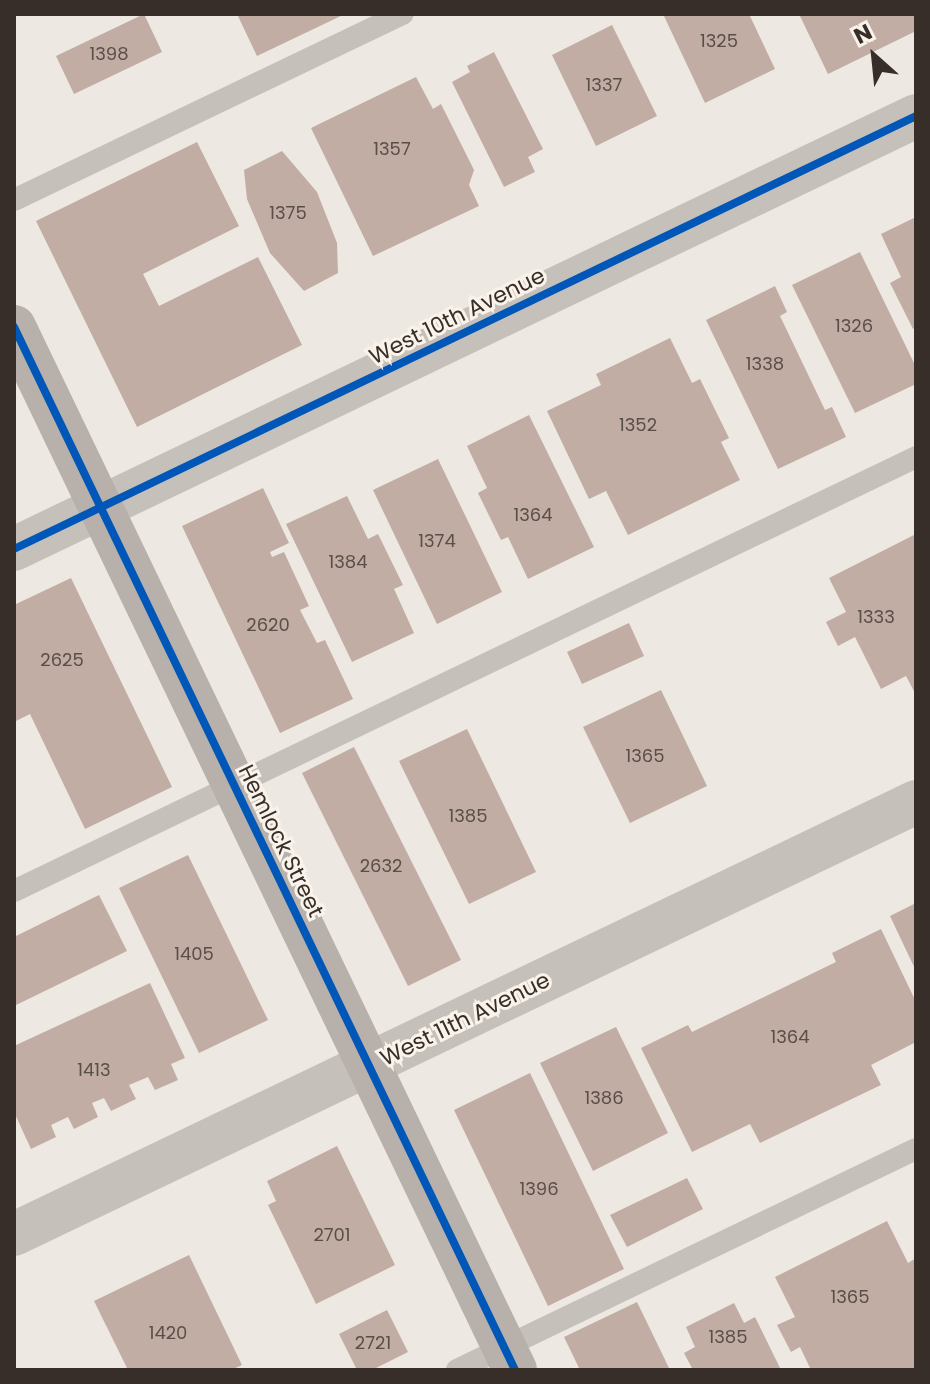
<!DOCTYPE html>
<style>
body{margin:0}
#map{position:relative;width:930px;height:1384px;overflow:hidden;background:#ede8e2;font-family:Poppins,sans-serif}
div>[style]{position:absolute}
.building>*{inset:0;background:#c1ada4}
.lane>*{height:22px;margin:-11px;padding:0 11px;transform-origin:11px;border-radius:11px;background:#c6c0bb}
.street>*{height:44px;margin:-22px;padding:0 22px;transform-origin:22px;border-radius:22px;background:#c6c0bb}
.secondary>*{height:44px;margin:-22px;padding:0 22px;transform-origin:22px;border-radius:22px;background:#b7b0ab}
.cycleway>*{height:8px;margin:-4px;padding:0 4px;transform-origin:4px;border-radius:4px;background:#0057b8}
span{translate:-50% -50%;white-space:nowrap;text-align:center;line-height:1.15;-webkit-text-stroke:6px #faf3ea;paint-order:stroke}
.number-label{font-size:18px;color:#5a4e48}
.number-label span{-webkit-text-stroke-width:0}
.street-label{font-size:22px;color:#372e29}
.frame{position:absolute;inset:0;border:16px solid #372e29;pointer-events:none}
.north{position:absolute;left:834px;top:16px;width:80px;height:80px;-webkit-text-stroke:6px #faf3ea;paint-order:stroke;rotate:333deg;font-size:22px;font-weight:700;line-height:32px;text-align:center;color:#372e29}
.north::after{content:'';display:block;margin:auto;width:28px;height:36px;background:#372e29;clip-path:polygon(50% 0,100% 100%,50% 72%,0 100%)}
</style>
<div id="map">
<div class="building">
<div style="clip-path:polygon(144px 14px,162px 52px,74px 94px,56px 56px)"></div>
<div style="clip-path:polygon(237px 14px,345px 14px,257px 56px)"></div>
<div style="clip-path:polygon(663px 14px,749px 14px,775px 69px,705px 103px)"></div>
<div style="clip-path:polygon(799px 14px,916px 14px,916px 31px,828px 74px)"></div>
<div style="clip-path:polygon(612px 25px,657px 116px,596px 146px,552px 55px)"></div>
<div style="clip-path:polygon(494px 52px,543px 149px,528px 157px,535px 172px,504px 187px,452px 82px,470px 72px,467px 66px)"></div>
<div style="clip-path:polygon(416px 77px,433px 109px,441px 104px,474px 170px,469px 185px,479px 206px,373px 256px,311px 128px)"></div>
<div style="clip-path:polygon(197px 142px,239px 226px,143px 274px,159px 306px,258px 257px,302px 345px,137px 427px,36px 221px)"></div>
<div style="clip-path:polygon(282px 151px,317px 192px,337px 243px,338px 273px,304px 291px,270px 253px,247px 199px,244px 170px)"></div>
<div style="clip-path:polygon(916px 217px,916px 327px,913px 329px,890px 283px,901px 277px,881px 234px)"></div>
<div style="clip-path:polygon(860px 252px,916px 367px,916px 384px,855px 413px,792px 285px)"></div>
<div style="clip-path:polygon(775px 286px,787px 312px,780px 316px,825px 410px,832px 407px,846px 437px,778px 469px,706px 320px)"></div>
<div style="clip-path:polygon(670px 338px,692px 383px,700px 379px,729px 438px,721px 442px,740px 480px,628px 535px,606px 491px,589px 499px,547px 411px,601px 385px,596px 374px)"></div>
<div style="clip-path:polygon(529px 415px,594px 547px,528px 579px,508px 537px,501px 540px,478px 493px,487px 488px,467px 446px)"></div>
<div style="clip-path:polygon(438px 459px,502px 592px,437px 624px,373px 490px)"></div>
<div style="clip-path:polygon(263px 488px,289px 543px,270px 552px,272px 557px,284px 552px,309px 606px,300px 610px,317px 643px,325px 640px,353px 699px,280px 733px,182px 526px)"></div>
<div style="clip-path:polygon(347px 496px,368px 539px,378px 534px,403px 585px,394px 589px,414px 633px,352px 662px,286px 524px)"></div>
<div style="clip-path:polygon(916px 534px,916px 695px,906px 676px,881px 689px,855px 637px,838px 646px,826px 622px,846px 612px,829px 578px)"></div>
<div style="clip-path:polygon(71px 578px,172px 787px,85px 829px,30px 714px,14px 722px,14px 605px)"></div>
<div style="clip-path:polygon(629px 623px,644px 656px,582px 684px,567px 652px)"></div>
<div style="clip-path:polygon(661px 690px,707px 786px,630px 823px,583px 727px)"></div>
<div style="clip-path:polygon(467px 729px,536px 872px,469px 904px,399px 761px)"></div>
<div style="clip-path:polygon(354px 747px,461px 960px,408px 986px,302px 773px)"></div>
<div style="clip-path:polygon(188px 855px,268px 1020px,199px 1053px,119px 888px)"></div>
<div style="clip-path:polygon(99px 895px,127px 951px,14px 1006px,14px 937px)"></div>
<div style="clip-path:polygon(916px 903px,916px 971px,890px 916px)"></div>
<div style="clip-path:polygon(881px 929px,916px 1002px,916px 1042px,871px 1065px,881px 1085px,760px 1143px,750px 1124px,692px 1152px,641px 1048px,688px 1025px,692px 1032px,836px 962px,832px 953px)"></div>
<div style="clip-path:polygon(150px 983px,185px 1058px,171px 1064px,178px 1080px,155px 1090px,148px 1077px,129px 1085px,136px 1099px,111px 1111px,104px 1098px,92px 1103px,98px 1117px,74px 1129px,68px 1117px,51px 1125px,56px 1137px,31px 1149px,14px 1112px,14px 1046px)"></div>
<div style="clip-path:polygon(616px 1027px,668px 1133px,593px 1171px,540px 1063px)"></div>
<div style="clip-path:polygon(530px 1073px,624px 1269px,548px 1306px,454px 1110px)"></div>
<div style="clip-path:polygon(337px 1146px,395px 1265px,316px 1304px,268px 1205px,276px 1201px,267px 1181px)"></div>
<div style="clip-path:polygon(687px 1178px,703px 1209px,627px 1247px,610px 1215px)"></div>
<div style="clip-path:polygon(887px 1221px,908px 1263px,916px 1258px,916px 1370px,811px 1370px,800px 1347px,791px 1352px,777px 1325px,795px 1317px,775px 1277px)"></div>
<div style="clip-path:polygon(189px 1255px,242px 1365px,231px 1370px,128px 1370px,94px 1301px)"></div>
<div style="clip-path:polygon(637px 1302px,670px 1370px,580px 1370px,564px 1337px)"></div>
<div style="clip-path:polygon(734px 1303px,744px 1323px,755px 1317px,781px 1370px,693px 1370px,684px 1353px,695px 1347px,686px 1327px)"></div>
<div style="clip-path:polygon(387px 1310px,408px 1352px,372px 1370px,357px 1370px,339px 1334px)"></div>
</div>
<div class="lane">
<div style="left:14px;top:200px;width:431px;rotate:-25.6deg"></div>
<div style="left:14px;top:891px;width:1001px;rotate:-25.69deg"></div>
<div style="left:457px;top:1370px;width:509px;rotate:-25.71deg"></div>
</div>
<div class="street">
<div style="left:14px;top:549px;width:1001px;rotate:-25.64deg"></div>
<div style="left:14px;top:1234px;width:1000px;rotate:-25.59deg"></div>
</div>
<div class="secondary">
<div style="left:14px;top:327px;width:1157px;rotate:64.34deg"></div>
</div>
<div class="cycleway">
<div style="left:14px;top:327px;width:1157px;rotate:64.34deg"></div>
<div style="left:14px;top:549px;width:1001px;rotate:-25.64deg"></div>
</div>
<div class="number-label">
<span style="left:719px;top:41px">1325</span>
<span style="left:109px;top:54px">1398</span>
<span style="left:604px;top:85px">1337</span>
<span style="left:392px;top:149px">1357</span>
<span style="left:288px;top:213px">1375</span>
<span style="left:854px;top:326px">1326</span>
<span style="left:765px;top:364px">1338</span>
<span style="left:638px;top:425px">1352</span>
<span style="left:533px;top:515px">1364</span>
<span style="left:437px;top:541px">1374</span>
<span style="left:348px;top:562px">1384</span>
<span style="left:876px;top:617px">1333</span>
<span style="left:268px;top:625px">2620</span>
<span style="left:62px;top:660px">2625</span>
<span style="left:645px;top:756px">1365</span>
<span style="left:468px;top:816px">1385</span>
<span style="left:381px;top:866px">2632</span>
<span style="left:194px;top:954px">1405</span>
<span style="left:790px;top:1037px">1364</span>
<span style="left:94px;top:1070px">1413</span>
<span style="left:604px;top:1098px">1386</span>
<span style="left:539px;top:1189px">1396</span>
<span style="left:332px;top:1235px">2701</span>
<span style="left:850px;top:1297px">1365</span>
<span style="left:168px;top:1333px">1420</span>
<span style="left:728px;top:1337px">1385</span>
<span style="left:373px;top:1343px">2721</span>
</div>
<div class="street-label">
<span style="left:457px;top:316px;rotate:-26deg">West 10th Avenue</span>
<span style="left:281px;top:841px;rotate:64deg">Hemlock Street</span>
<span style="left:465px;top:1019px;rotate:-26deg">West 11th Avenue</span>
</div>
<div class="frame"></div>
<div class="north">N</div>
</div>
